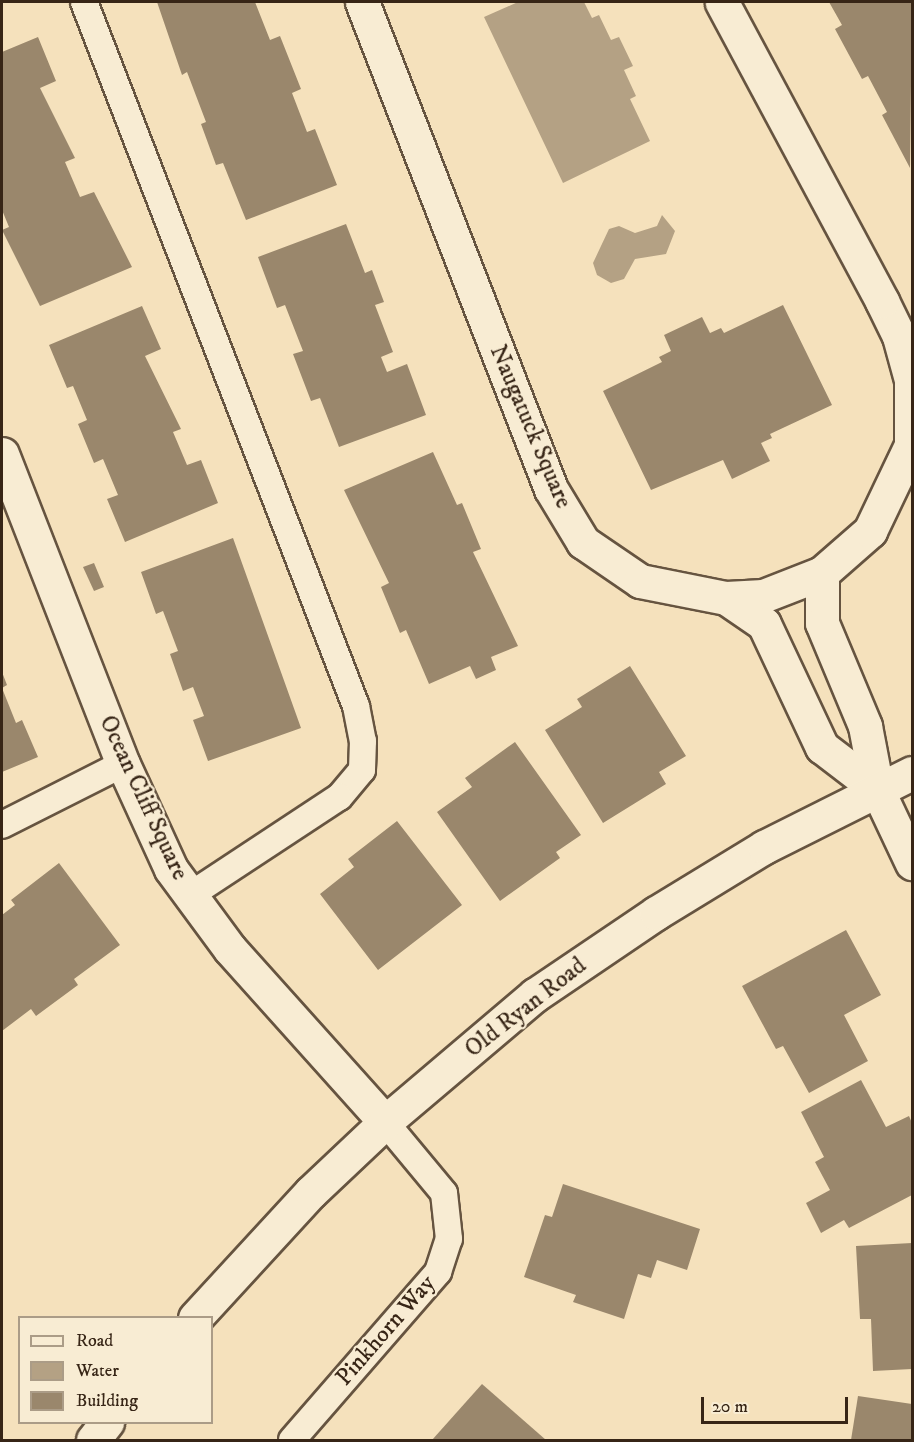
<!DOCTYPE html>
<style>
body{margin:0}
#map{position:relative;width:914px;height:1442px;overflow:hidden;background:#f5e1bc;font-family:"IM FELL DW Pica",serif}
div>[style]{position:absolute}
.water>*{inset:0;background:#b4a184}
.building>*{inset:0;background:#9a876c}
.roads{filter:drop-shadow(2px 0 #665440) drop-shadow(-2px 0 #665440) drop-shadow(0 2px #665440) drop-shadow(0 -2px #665440)}
.lane>*{height:26px;margin:-13px;padding:0 13px;transform-origin:13px;border-radius:13px;background:#f8ecd3}
.street>*{height:33px;margin:-16.5px;padding:0 16.5px;transform-origin:16.5px;border-radius:16.5px;background:#f8ecd3}
.secondary>*{height:33px;margin:-16.5px;padding:0 16.5px;transform-origin:16.5px;border-radius:16.5px;background:#f8ecd3}
span{translate:-50% -50%;white-space:nowrap;text-align:center;line-height:1.15;-webkit-text-stroke:4.5px #f8ecd3;paint-order:stroke}
.street-label{font-size:24px;color:#372516}
.frame{position:absolute;inset:0;border:3px solid #372516;pointer-events:none}
.legend{position:absolute;left:18px;top:1316px;width:195px;height:108px;box-sizing:border-box;background:#f8ecd3;border:2px solid #ab9c87;margin:0;padding:8px 10px;list-style:none;font-size:18px;color:#372516}
.legend li{display:flex;align-items:center;gap:12px;height:30px}
.legend b{width:30px;border:2px solid #ab9c87}
.scale{position:absolute;left:701px;top:1397px;width:147px;height:27px;box-sizing:border-box;border:3px solid #372516;border-top:0;padding-left:8px;font-size:18px;line-height:21px;white-space:nowrap;color:#372516;-webkit-text-stroke:4px #f8ecd3;paint-order:stroke}
</style>
<div id="map">
<div class="water">
<div style="clip-path:polygon(518px 2px,584px 2px,592px 18px,599px 15px,611px 40px,619px 37px,633px 66px,624px 70px,636px 96px,630px 99px,650px 141px,563px 183px,484px 17px)"></div>
<div style="clip-path:polygon(662px 215px,675px 231px,666px 254px,635px 259px,624px 279px,611px 283px,597px 275px,593px 263px,609px 229px,619px 226px,635px 233px,657px 226px)"></div>
</div>
<div class="building">
<div style="clip-path:polygon(157px 2px,255px 2px,270px 40px,280px 36px,301px 89px,292px 93px,307px 132px,315px 129px,337px 185px,246px 220px,223px 163px,216px 165px,201px 124px,206px 122px,187px 72px,182px 75px)"></div>
<div style="clip-path:polygon(829px 2px,912px 2px,910px 168px,882px 115px,887px 112px,868px 76px,862px 79px,835px 29px,842px 25px)"></div>
<div style="clip-path:polygon(38px 37px,56px 81px,40px 88px,75px 158px,65px 162px,80px 197px,94px 192px,132px 267px,40px 306px,2px 230px,9px 227px,2px 210px,2px 52px)"></div>
<div style="clip-path:polygon(346px 224px,365px 273px,372px 270px,384px 302px,375px 305px,393px 352px,381px 357px,387px 372px,407px 364px,426px 415px,339px 447px,320px 398px,311px 401px,293px 354px,303px 351px,285px 305px,277px 308px,258px 257px)"></div>
<div style="clip-path:polygon(783px 305px,832px 405px,770px 434px,772px 438px,761px 443px,770px 461px,732px 479px,723px 460px,651px 490px,603px 391px,662px 362px,659px 357px,671px 351px,664px 335px,702px 317px,710px 333px,721px 328px,724px 333px)"></div>
<div style="clip-path:polygon(142px 306px,161px 349px,145px 356px,181px 429px,173px 432px,187px 465px,201px 460px,218px 503px,125px 542px,107px 499px,118px 495px,103px 459px,94px 463px,78px 424px,87px 420px,73px 386px,67px 388px,49px 345px)"></div>
<div style="clip-path:polygon(433px 452px,457px 505px,462px 503px,481px 549px,473px 552px,518px 646px,491px 657px,496px 670px,476px 679px,470px 666px,429px 684px,406px 630px,400px 633px,381px 587px,389px 583px,344px 490px)"></div>
<div style="clip-path:polygon(233px 538px,301px 728px,208px 761px,193px 720px,204px 716px,193px 687px,183px 691px,170px 654px,178px 651px,163px 611px,156px 614px,141px 572px)"></div>
<div style="clip-path:polygon(94px 563px,104px 587px,94px 591px,83px 567px)"></div>
<div style="clip-path:polygon(630px 666px,686px 756px,659px 772px,666px 784px,603px 823px,545px 730px,582px 707px,577px 699px)"></div>
<div style="clip-path:polygon(2px 672px,7px 685px,2px 688px,16px 723px,22px 720px,38px 757px,2px 772px)"></div>
<div style="clip-path:polygon(515px 742px,581px 835px,556px 852px,560px 858px,500px 901px,437px 812px,472px 787px,465px 778px)"></div>
<div style="clip-path:polygon(397px 821px,462px 905px,378px 970px,320px 894px,354px 867px,348px 859px)"></div>
<div style="clip-path:polygon(59px 863px,120px 945px,74px 979px,78px 985px,36px 1016px,31px 1009px,2px 1031px,2px 915px,15px 905px,11px 900px)"></div>
<div style="clip-path:polygon(846px 930px,881px 995px,844px 1015px,868px 1061px,809px 1093px,783px 1046px,776px 1049px,742px 986px)"></div>
<div style="clip-path:polygon(861px 1080px,886px 1127px,909px 1116px,912px 1123px,912px 1195px,849px 1228px,844px 1220px,821px 1233px,806px 1203px,830px 1190px,815px 1162px,824px 1157px,801px 1112px)"></div>
<div style="clip-path:polygon(563px 1184px,700px 1229px,687px 1270px,657px 1260px,651px 1278px,638px 1274px,624px 1319px,573px 1302px,576px 1295px,524px 1277px,545px 1215px,552px 1217px)"></div>
<div style="clip-path:polygon(912px 1243px,912px 1369px,873px 1371px,871px 1319px,860px 1319px,856px 1246px)"></div>
<div style="clip-path:polygon(482px 1384px,546px 1440px,432px 1440px)"></div>
<div style="clip-path:polygon(858px 1396px,912px 1404px,912px 1440px,851px 1440px)"></div>
</div>
<div class="roads">
<div class="lane">
<div style="left:84px;top:2px;width:755px;rotate:68.88deg"></div>
<div style="left:356px;top:706px;width:36px;rotate:79deg"></div>
<div style="left:363px;top:741px;width:29px;rotate:92deg"></div>
<div style="left:362px;top:770px;width:35px;rotate:130deg"></div>
<div style="left:339px;top:797px;width:180px;rotate:146.6deg"></div>
<div style="left:2px;top:825px;width:136px;rotate:-26.8deg"></div>
<div style="left:292px;top:1440px;width:223px;rotate:-49deg"></div>
<div style="left:438px;top:1272px;width:35px;rotate:-72deg"></div>
<div style="left:449px;top:1239px;width:46px;rotate:-96.2deg"></div>
<div style="left:444px;top:1193px;width:92px;rotate:-129.7deg"></div>
</div>
<div class="street">
<div style="left:362px;top:2px;width:522px;rotate:68.79deg"></div>
<div style="left:551px;top:489px;width:62px;rotate:58.9deg"></div>
<div style="left:583px;top:542px;width:69px;rotate:34.4deg"></div>
<div style="left:640px;top:581px;width:88px;rotate:11.2deg"></div>
<div style="left:726px;top:598px;width:37px;rotate:-3deg"></div>
<div style="left:763px;top:596px;width:63px;rotate:-21.3deg"></div>
<div style="left:822px;top:573px;width:64px;rotate:-41.2deg"></div>
<div style="left:870px;top:531px;width:95px;rotate:-64.5deg"></div>
<div style="left:911px;top:445px;width:65px;rotate:-90deg"></div>
<div style="left:911px;top:380px;width:46px;rotate:-105.3deg"></div>
<div style="left:899px;top:336px;width:39px;rotate:-116deg"></div>
<div style="left:882px;top:301px;width:339px;rotate:-118.2deg"></div>
<div style="left:2px;top:454px;width:333px;rotate:68.7deg"></div>
<div style="left:123px;top:764px;width:115px;rotate:65.4deg"></div>
<div style="left:171px;top:869px;width:99px;rotate:53.6deg"></div>
<div style="left:230px;top:949px;width:232px;rotate:48.1deg"></div>
<div style="left:822px;top:573px;width:50px;rotate:90deg"></div>
<div style="left:822px;top:623px;width:112px;rotate:67.3deg"></div>
<div style="left:865px;top:726px;width:64px;rotate:79.2deg"></div>
<div style="left:877px;top:789px;width:82px;rotate:64.7deg"></div>
<div style="left:726px;top:598px;width:46px;rotate:34.4deg"></div>
<div style="left:764px;top:624px;width:136px;rotate:64.8deg"></div>
<div style="left:822px;top:747px;width:69px;rotate:37.4deg"></div>
</div>
<div class="secondary">
<div style="left:195px;top:1318px;width:171px;rotate:-47.4deg"></div>
<div style="left:311px;top:1192px;width:102px;rotate:-43.4deg"></div>
<div style="left:385px;top:1122px;width:197px;rotate:-40.3deg"></div>
<div style="left:535px;top:995px;width:146px;rotate:-34.1deg"></div>
<div style="left:656px;top:913px;width:127px;rotate:-31.4deg"></div>
<div style="left:764px;top:847px;width:165px;rotate:-26.6deg"></div>
<div style="left:93px;top:1440px;width:23px;rotate:-52deg"></div>
</div>
</div>
<div class="street-label">
<span style="left:530px;top:427px;rotate:67deg">Naugatuck Square</span>
<span style="left:143px;top:798px;rotate:65deg">Ocean Cliff Square</span>
<span style="left:526px;top:1008px;rotate:-38deg">Old Ryan Road</span>
<span style="left:386px;top:1331px;rotate:-49deg">Pinkhorn Way</span>
</div>
<div class="frame"></div>
<ul class="legend">
<li><b style="height:8px;background:#f8ecd3"></b>Road</li>
<li><b style="height:16px;background:#b4a184"></b>Water</li>
<li><b style="height:16px;background:#9a876c"></b>Building</li>
</ul>
<div class="scale">20 m</div>
</div>
